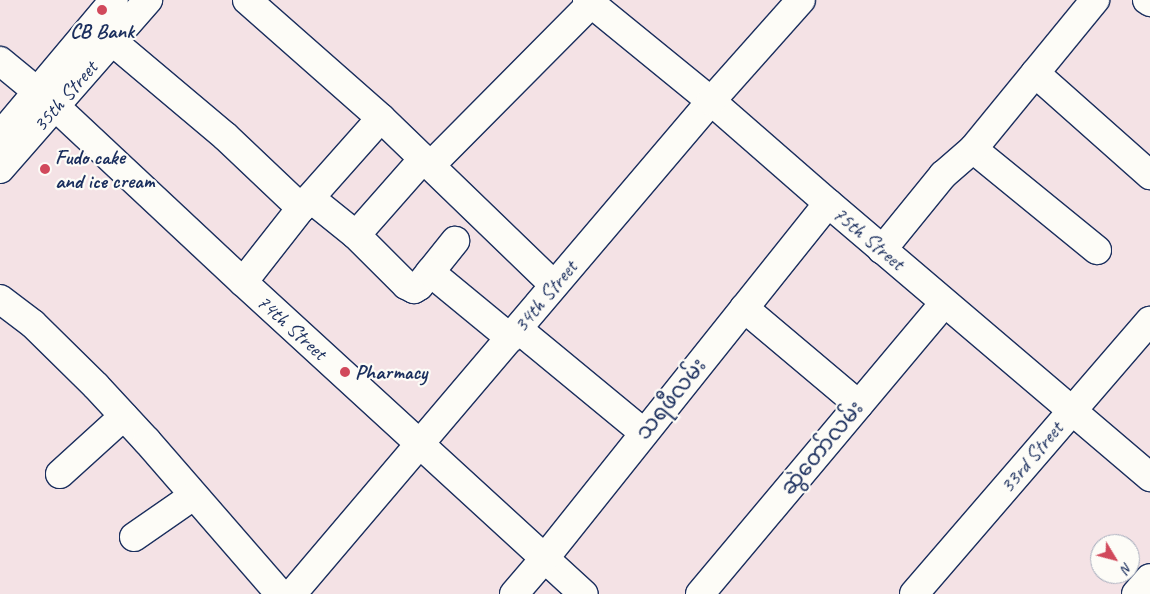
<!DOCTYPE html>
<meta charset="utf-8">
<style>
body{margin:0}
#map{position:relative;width:1150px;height:594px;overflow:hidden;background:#f4e2e5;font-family:Caveat,"Noto Sans Myanmar",sans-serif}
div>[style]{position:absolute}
.roads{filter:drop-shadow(1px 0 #1b2f5e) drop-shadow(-1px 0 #1b2f5e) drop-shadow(0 1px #1b2f5e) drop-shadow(0 -1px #1b2f5e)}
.minor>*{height:28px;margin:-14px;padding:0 14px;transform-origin:14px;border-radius:14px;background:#fdfcf7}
.major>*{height:28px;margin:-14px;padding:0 14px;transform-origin:14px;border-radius:14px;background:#fdfcf7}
.dots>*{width:14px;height:14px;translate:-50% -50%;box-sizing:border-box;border:2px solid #fdfcf7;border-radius:50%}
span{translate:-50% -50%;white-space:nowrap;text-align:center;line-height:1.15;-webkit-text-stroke:4.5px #fdfcf7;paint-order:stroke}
.poi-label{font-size:21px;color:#1b2f5e;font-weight:700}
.left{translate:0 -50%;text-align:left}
.street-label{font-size:21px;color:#1b2f5e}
.north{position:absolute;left:1090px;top:534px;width:50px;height:50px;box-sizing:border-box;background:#fdfcf7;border:1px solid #a3aaba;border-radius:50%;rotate:127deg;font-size:14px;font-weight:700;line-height:20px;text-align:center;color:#1b2f5e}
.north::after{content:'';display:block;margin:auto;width:18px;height:22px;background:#d1495b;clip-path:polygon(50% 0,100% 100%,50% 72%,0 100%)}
</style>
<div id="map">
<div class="roads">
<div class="minor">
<div style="left:247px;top:0;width:179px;rotate:41.4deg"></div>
<div style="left:381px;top:118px;width:240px;rotate:44deg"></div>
<div style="left:587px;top:0;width:160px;rotate:39.2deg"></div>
<div style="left:711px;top:101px;width:155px;rotate:41.1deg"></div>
<div style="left:828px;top:203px;width:423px;rotate:40.4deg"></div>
<div style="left:1147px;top:0;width:4px;rotate:34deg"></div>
<div style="left:112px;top:41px;width:148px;rotate:40.1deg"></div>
<div style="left:225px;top:136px;width:105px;rotate:43.5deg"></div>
<div style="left:0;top:61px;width:72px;rotate:39.4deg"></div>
<div style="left:56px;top:107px;width:256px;rotate:43.1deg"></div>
<div style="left:243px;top:282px;width:462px;rotate:42.5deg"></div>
<div style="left:1035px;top:73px;width:154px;rotate:41.6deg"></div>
<div style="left:973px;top:149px;width:160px;rotate:39.2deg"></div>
<div style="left:430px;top:166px;width:228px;rotate:-45.2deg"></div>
<div style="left:310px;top:198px;width:59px;rotate:38.8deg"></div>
<div style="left:356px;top:235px;width:71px;rotate:45deg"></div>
<div style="left:406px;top:285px;width:9px;rotate:27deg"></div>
<div style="left:414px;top:289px;width:6px;rotate:-31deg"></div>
<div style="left:419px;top:286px;width:58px;rotate:-51.3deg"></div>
<div style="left:356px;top:235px;width:101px;rotate:-48.6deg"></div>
<div style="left:882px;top:250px;width:97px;rotate:-50.9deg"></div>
<div style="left:943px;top:175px;width:40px;rotate:-41deg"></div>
<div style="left:973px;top:149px;width:193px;rotate:-50.7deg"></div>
<div style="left:430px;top:272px;width:104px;rotate:39.5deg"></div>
<div style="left:243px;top:282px;width:94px;rotate:-51.9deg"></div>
<div style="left:301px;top:208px;width:120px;rotate:-48.4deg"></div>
<div style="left:0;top:299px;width:41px;rotate:37.1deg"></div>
<div style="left:33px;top:324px;width:88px;rotate:44.5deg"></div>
<div style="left:96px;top:386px;width:75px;rotate:47.2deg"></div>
<div style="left:147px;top:441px;width:203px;rotate:49deg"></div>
<div style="left:744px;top:308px;width:150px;rotate:40.1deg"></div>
<div style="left:518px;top:329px;width:163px;rotate:39.5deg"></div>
<div style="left:60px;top:474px;width:86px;rotate:-42.2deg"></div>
<div style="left:134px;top:537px;width:72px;rotate:-34.8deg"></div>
<div style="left:292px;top:594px;width:647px;rotate:-49.64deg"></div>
<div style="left:711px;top:101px;width:135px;rotate:-48.3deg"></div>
<div style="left:514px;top:594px;width:46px;rotate:-49.4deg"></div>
<div style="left:544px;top:559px;width:455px;rotate:-51.4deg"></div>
<div style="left:700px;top:594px;width:380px;rotate:-50deg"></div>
<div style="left:914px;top:594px;width:361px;rotate:-49.2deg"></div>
<div style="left:1136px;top:594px;width:21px;rotate:-49deg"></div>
</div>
<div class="major">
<div style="left:0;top:136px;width:177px;rotate:-50deg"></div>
<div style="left:0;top:169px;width:225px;rotate:-48.8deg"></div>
</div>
</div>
<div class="dots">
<div style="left:102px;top:10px;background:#d1495b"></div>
<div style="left:45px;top:169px;background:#d1495b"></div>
<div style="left:345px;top:372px;background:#d1495b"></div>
</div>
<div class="poi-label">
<span style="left:102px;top:31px">CB Bank</span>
<span class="left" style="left:55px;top:169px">Fudo cake<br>and ice cream</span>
<span class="left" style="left:355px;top:372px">Pharmacy</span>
</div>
<div class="street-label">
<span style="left:65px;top:96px;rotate:-49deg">35th Street</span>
<span style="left:869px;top:238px;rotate:40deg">75th Street</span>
<span style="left:545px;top:296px;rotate:-50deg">34th Street</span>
<span style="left:292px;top:327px;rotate:42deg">74th Street</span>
<span style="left:671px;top:399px;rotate:-51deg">သရဖီလမ်း</span>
<span style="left:822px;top:448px;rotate:-50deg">ဆွဲတော်လမ်း</span>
<span style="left:1031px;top:457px;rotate:-50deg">33rd Street</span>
</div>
<div class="north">N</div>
</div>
